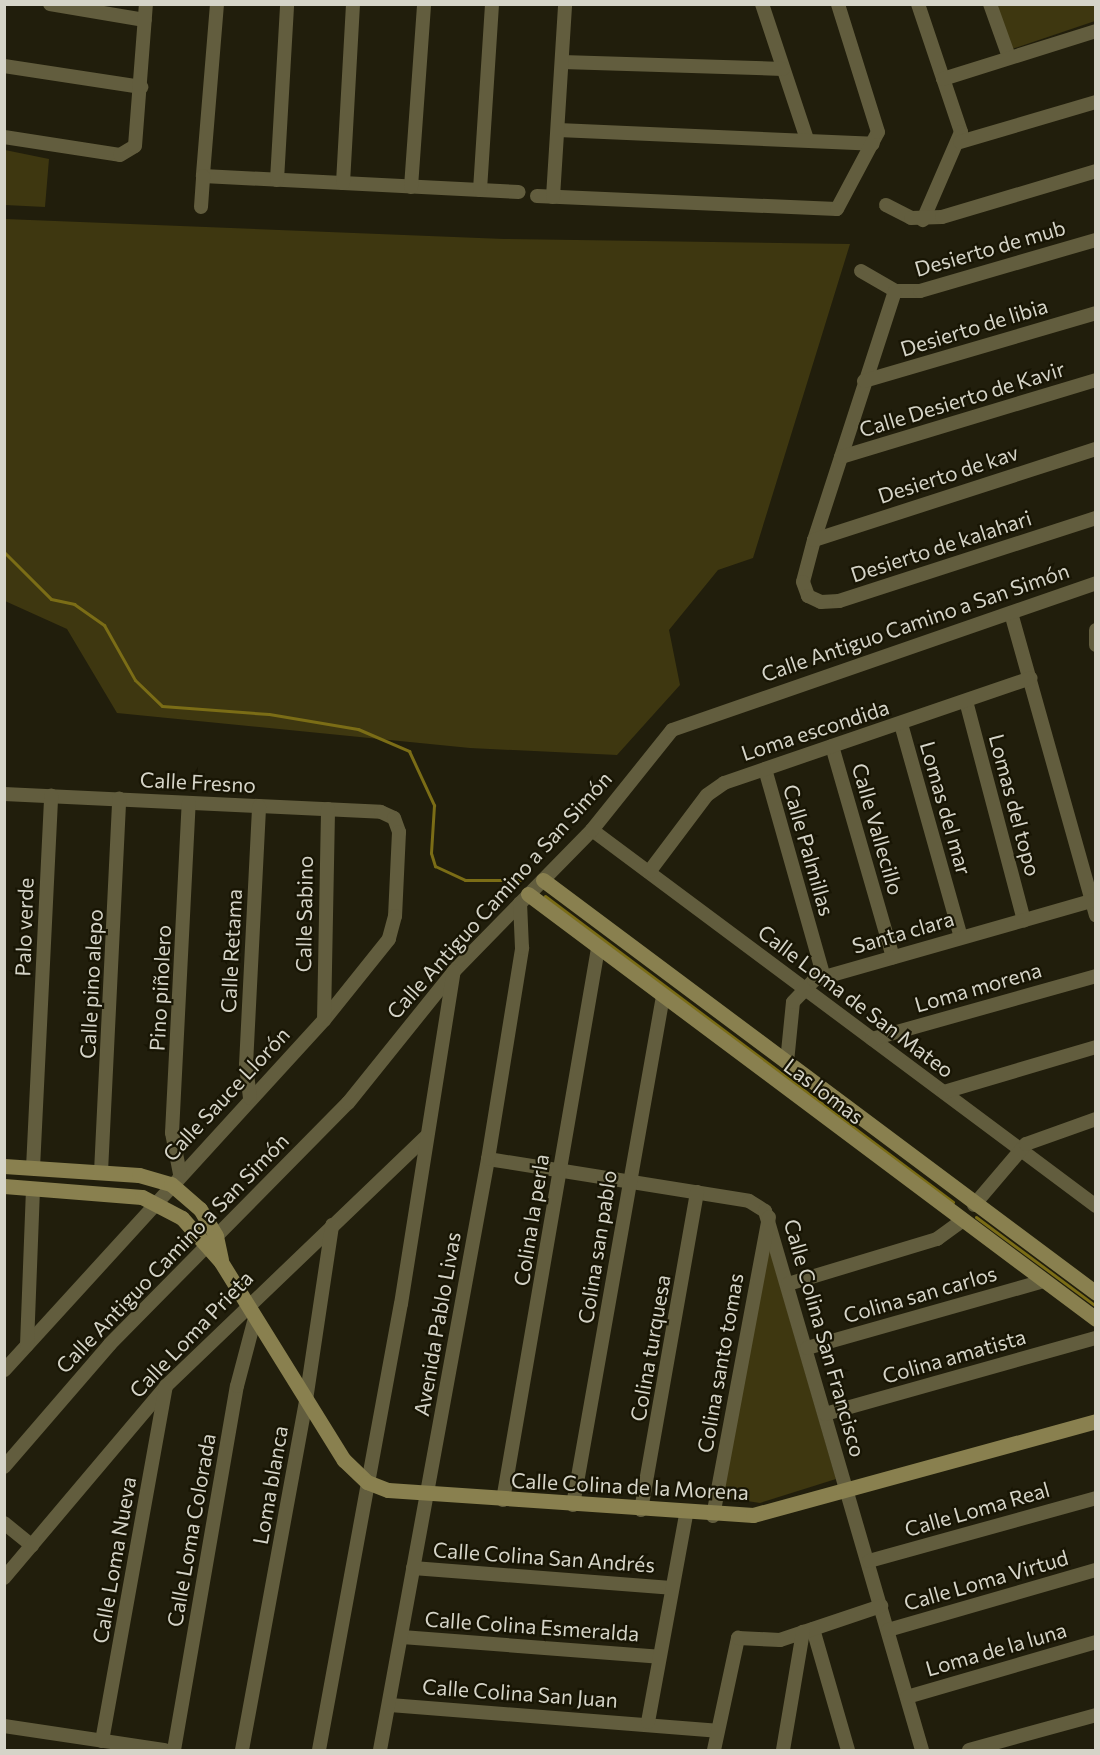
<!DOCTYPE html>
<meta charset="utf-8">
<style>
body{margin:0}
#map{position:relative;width:1100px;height:1755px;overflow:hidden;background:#211e0c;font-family:Commissioner,sans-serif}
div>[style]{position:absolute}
.green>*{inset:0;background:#3e3710}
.stream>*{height:3px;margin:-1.5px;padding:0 1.5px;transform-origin:1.5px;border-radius:1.5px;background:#7b6d16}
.street>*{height:14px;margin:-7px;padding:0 7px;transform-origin:7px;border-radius:7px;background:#625d3e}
.secondary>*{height:15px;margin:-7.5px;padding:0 7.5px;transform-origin:7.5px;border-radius:7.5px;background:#89804f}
span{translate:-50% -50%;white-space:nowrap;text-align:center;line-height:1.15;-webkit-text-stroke:4.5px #181504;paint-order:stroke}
.street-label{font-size:21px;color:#d5d4c8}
.frame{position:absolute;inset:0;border:6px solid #d5d4c8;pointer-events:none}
</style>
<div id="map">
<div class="green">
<div style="clip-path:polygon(997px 5px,1095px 5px,1095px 21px,1012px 49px)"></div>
<div style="clip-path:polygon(5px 150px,49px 159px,45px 207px,5px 205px)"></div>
<div style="clip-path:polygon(5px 219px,504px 239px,850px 244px,753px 558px,718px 570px,669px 630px,680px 685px,617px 755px,470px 748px,117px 713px,67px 629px,5px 601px)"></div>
<div style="clip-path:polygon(768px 1244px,836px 1479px,760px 1503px,722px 1497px)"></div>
</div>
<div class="stream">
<div style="left:4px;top:552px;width:66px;rotate:45deg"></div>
<div style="left:51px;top:599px;width:24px;rotate:12deg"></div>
<div style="left:74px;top:604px;width:37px;rotate:35deg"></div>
<div style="left:104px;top:625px;width:63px;rotate:60.6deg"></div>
<div style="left:135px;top:680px;width:37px;rotate:44deg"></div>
<div style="left:162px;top:706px;width:107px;rotate:4.3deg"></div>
<div style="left:269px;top:714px;width:90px;rotate:9.6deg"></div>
<div style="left:358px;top:729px;width:56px;rotate:23.3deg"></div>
<div style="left:409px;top:751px;width:60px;rotate:65.2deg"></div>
<div style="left:434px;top:805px;width:48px;rotate:93.6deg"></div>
<div style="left:431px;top:853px;width:14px;rotate:73deg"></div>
<div style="left:435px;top:866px;width:33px;rotate:25deg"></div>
<div style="left:465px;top:880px;width:57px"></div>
<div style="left:545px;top:896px;width:510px;rotate:36.87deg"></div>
<div style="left:976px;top:1217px;width:149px;rotate:36.6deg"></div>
</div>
<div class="street">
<div style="left:50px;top:4px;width:96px;rotate:9.6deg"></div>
<div style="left:217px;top:4px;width:173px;rotate:94.7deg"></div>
<div style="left:203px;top:176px;width:316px;rotate:2.9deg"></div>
<div style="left:762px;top:4px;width:142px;rotate:71.6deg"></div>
<div style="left:918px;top:4px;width:135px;rotate:71.4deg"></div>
<div style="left:961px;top:132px;width:96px;rotate:113.4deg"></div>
<div style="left:990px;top:4px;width:56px;rotate:70.3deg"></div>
<div style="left:562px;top:62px;width:221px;rotate:1.8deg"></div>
<div style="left:4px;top:66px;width:139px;rotate:8.7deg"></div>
<div style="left:943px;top:79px;width:160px;rotate:-17.4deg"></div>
<div style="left:558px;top:130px;width:315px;rotate:2.5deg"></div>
<div style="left:4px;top:137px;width:117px;rotate:8.8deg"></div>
<div style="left:120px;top:155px;width:17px;rotate:-31deg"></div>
<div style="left:135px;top:146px;width:142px;rotate:-85.6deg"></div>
<div style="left:960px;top:142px;width:142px;rotate:-16.4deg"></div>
<div style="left:277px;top:180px;width:176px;rotate:-86.7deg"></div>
<div style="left:343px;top:183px;width:179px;rotate:-86.8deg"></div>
<div style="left:411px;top:187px;width:183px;rotate:-85.9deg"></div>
<div style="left:480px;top:190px;width:186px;rotate:-86.3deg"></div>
<div style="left:537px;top:196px;width:300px;rotate:2.5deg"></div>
<div style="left:837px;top:209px;width:87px;rotate:-62deg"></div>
<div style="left:878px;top:132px;width:134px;rotate:-107.4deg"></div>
<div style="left:553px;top:197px;width:193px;rotate:-86.4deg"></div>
<div style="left:886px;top:205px;width:28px;rotate:27deg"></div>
<div style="left:911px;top:218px;width:31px;rotate:-2deg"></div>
<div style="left:942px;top:217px;width:161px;rotate:-16.6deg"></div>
<div style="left:201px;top:207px;width:31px;rotate:-86deg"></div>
<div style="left:861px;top:271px;width:39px;rotate:30deg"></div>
<div style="left:895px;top:291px;width:25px"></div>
<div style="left:920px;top:291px;width:183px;rotate:-16.2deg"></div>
<div style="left:895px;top:291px;width:262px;rotate:108deg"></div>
<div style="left:814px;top:540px;width:43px;rotate:104.7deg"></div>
<div style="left:803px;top:582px;width:15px;rotate:70deg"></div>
<div style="left:808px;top:596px;width:14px;rotate:25deg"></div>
<div style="left:821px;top:602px;width:18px;rotate:-3deg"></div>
<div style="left:839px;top:601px;width:270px;rotate:-17.9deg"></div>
<div style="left:864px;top:381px;width:242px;rotate:-16.3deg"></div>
<div style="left:841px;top:457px;width:266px;rotate:-16.8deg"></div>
<div style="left:814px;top:540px;width:296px;rotate:-17.9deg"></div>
<div style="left:1011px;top:613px;width:314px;rotate:74.3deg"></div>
<div style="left:1096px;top:630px;width:15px;rotate:90deg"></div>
<div style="left:966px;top:701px;width:227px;rotate:75.2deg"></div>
<div style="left:901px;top:724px;width:221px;rotate:74.3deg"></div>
<div style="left:832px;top:746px;width:220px;rotate:73.9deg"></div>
<div style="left:765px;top:769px;width:216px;rotate:74.2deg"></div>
<div style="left:4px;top:794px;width:377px;rotate:2.7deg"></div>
<div style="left:381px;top:812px;width:14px;rotate:25deg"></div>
<div style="left:394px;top:818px;width:15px;rotate:70deg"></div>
<div style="left:399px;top:832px;width:84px;rotate:92.7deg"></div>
<div style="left:395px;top:916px;width:24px;rotate:105deg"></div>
<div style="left:389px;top:939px;width:104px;rotate:128.7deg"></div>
<div style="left:324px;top:1020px;width:474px;rotate:132.4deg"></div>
<div style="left:592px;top:830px;width:629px;rotate:36.72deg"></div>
<div style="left:649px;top:872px;width:96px;rotate:-53deg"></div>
<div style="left:707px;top:795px;width:21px;rotate:-35deg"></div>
<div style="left:724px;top:783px;width:324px;rotate:-18.9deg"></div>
<div style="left:324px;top:1020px;width:211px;rotate:-88.9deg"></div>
<div style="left:872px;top:1039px;width:233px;rotate:-15.7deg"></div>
<div style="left:787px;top:1062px;width:60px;rotate:-84.3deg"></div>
<div style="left:793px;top:1002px;width:30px;rotate:-46deg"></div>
<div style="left:814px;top:980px;width:289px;rotate:-15.9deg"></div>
<div style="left:944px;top:1092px;width:159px;rotate:-16.5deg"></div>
<div style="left:250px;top:1098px;width:33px;rotate:-97deg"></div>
<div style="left:246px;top:1065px;width:259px;rotate:-87.1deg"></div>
<div style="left:488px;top:1159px;width:264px;rotate:9.1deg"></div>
<div style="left:749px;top:1201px;width:19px;rotate:32deg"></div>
<div style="left:765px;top:1211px;width:561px;rotate:73.76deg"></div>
<div style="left:33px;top:1168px;width:373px;rotate:-87.2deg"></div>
<div style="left:101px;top:1172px;width:374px;rotate:-87.2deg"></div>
<div style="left:180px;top:1174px;width:42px;rotate:-101deg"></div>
<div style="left:172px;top:1133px;width:330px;rotate:-87.1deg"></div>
<div style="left:974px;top:1205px;width:80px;rotate:-49.6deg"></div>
<div style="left:1026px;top:1144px;width:74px;rotate:-19.7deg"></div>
<div style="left:788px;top:1284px;width:156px;rotate:-16.8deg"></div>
<div style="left:937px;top:1239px;width:31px;rotate:-36deg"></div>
<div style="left:27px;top:1345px;width:156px;rotate:-87.8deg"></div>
<div style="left:807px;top:1348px;width:246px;rotate:-15.8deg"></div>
<div style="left:825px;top:1414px;width:281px;rotate:-15.7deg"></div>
<div style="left:4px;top:1467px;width:162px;rotate:-49.2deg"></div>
<div style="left:110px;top:1344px;width:339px;rotate:-45.4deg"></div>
<div style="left:348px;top:1103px;width:169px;rotate:-51.2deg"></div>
<div style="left:454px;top:971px;width:197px;rotate:-45.6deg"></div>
<div style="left:592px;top:830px;width:128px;rotate:-51.3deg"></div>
<div style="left:672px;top:730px;width:449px;rotate:-19.1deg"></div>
<div style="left:503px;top:1500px;width:560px;rotate:-80.23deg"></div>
<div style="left:573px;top:1505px;width:517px;rotate:-79.97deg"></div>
<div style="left:641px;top:1510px;width:323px;rotate:-80deg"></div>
<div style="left:713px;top:1516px;width:304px;rotate:-79.4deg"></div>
<div style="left:4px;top:1523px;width:36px;rotate:39deg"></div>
<div style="left:869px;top:1561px;width:236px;rotate:-15.5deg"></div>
<div style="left:413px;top:1568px;width:259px;rotate:4.4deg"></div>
<div style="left:4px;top:1578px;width:251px;rotate:-49.8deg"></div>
<div style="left:166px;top:1386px;width:360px;rotate:-43.8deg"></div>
<div style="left:813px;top:1629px;width:126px;rotate:73.9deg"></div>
<div style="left:888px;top:1630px;width:216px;rotate:-16.1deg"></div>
<div style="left:402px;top:1637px;width:258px;rotate:4.4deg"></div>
<div style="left:907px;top:1697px;width:197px;rotate:-16.2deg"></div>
<div style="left:390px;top:1705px;width:328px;rotate:4.5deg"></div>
<div style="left:648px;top:1722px;width:211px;rotate:-79.6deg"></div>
<div style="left:4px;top:1726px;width:163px;rotate:8.5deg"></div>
<div style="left:102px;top:1741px;width:361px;rotate:-79.8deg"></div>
<div style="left:174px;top:1750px;width:369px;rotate:-80.2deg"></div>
<div style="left:237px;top:1386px;width:70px;rotate:-75.2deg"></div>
<div style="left:242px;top:1750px;width:356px;rotate:-79.6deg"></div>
<div style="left:306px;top:1400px;width:177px;rotate:-81.5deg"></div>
<div style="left:319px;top:1750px;width:453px;rotate:-79.6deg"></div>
<div style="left:401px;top:1304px;width:337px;rotate:-81deg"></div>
<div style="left:380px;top:1750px;width:601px;rotate:-79.64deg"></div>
<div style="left:488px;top:1159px;width:214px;rotate:-80.8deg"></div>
<div style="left:522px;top:948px;width:45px;rotate:-92.5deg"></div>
<div style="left:714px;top:1750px;width:115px;rotate:-77.9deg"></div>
<div style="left:738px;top:1638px;width:42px;rotate:2.7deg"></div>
<div style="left:780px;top:1640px;width:107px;rotate:-18.6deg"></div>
<div style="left:783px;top:1750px;width:120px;rotate:-80.4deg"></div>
<div style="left:969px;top:1750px;width:132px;rotate:-15.4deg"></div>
</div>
<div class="secondary">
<div style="left:543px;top:880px;width:690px;rotate:36.75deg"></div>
<div style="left:528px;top:894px;width:709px;rotate:36.81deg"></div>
<div style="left:4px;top:1166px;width:135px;rotate:3.8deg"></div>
<div style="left:139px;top:1175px;width:33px;rotate:16deg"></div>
<div style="left:171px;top:1184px;width:38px;rotate:41deg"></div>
<div style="left:200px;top:1209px;width:31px;rotate:59deg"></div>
<div style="left:216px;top:1236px;width:24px;rotate:78deg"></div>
<div style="left:4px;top:1186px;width:138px;rotate:4.6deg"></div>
<div style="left:142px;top:1197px;width:45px;rotate:27.7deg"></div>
<div style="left:182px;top:1218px;width:59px;rotate:48.4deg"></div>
<div style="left:221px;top:1262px;width:233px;rotate:58.2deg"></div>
<div style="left:344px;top:1460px;width:32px;rotate:44deg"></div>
<div style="left:367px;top:1482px;width:22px;rotate:21deg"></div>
<div style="left:388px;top:1490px;width:366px;rotate:3.9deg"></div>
<div style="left:753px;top:1515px;width:356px;rotate:-15.3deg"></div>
</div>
<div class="street-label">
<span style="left:990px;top:248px;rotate:-16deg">Desierto de mub</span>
<span style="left:974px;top:327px;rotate:-17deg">Desierto de libia</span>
<span style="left:962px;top:399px;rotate:-17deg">Calle Desierto de Kavir</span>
<span style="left:948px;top:474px;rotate:-18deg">Desierto de kav</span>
<span style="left:941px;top:546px;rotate:-18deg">Desierto de kalahari</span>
<span style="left:915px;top:622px;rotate:-19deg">Calle Antiguo Camino a San Simón</span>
<span style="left:815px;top:730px;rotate:-18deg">Loma escondida</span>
<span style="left:198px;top:782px;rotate:3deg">Calle Fresno</span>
<span style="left:1015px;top:805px;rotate:75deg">Lomas del topo</span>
<span style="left:946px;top:808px;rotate:74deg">Lomas del mar</span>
<span style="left:878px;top:829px;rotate:74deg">Calle Vallecillo</span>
<span style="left:809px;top:850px;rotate:74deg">Calle Palmillas</span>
<span style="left:499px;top:895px;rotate:-48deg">Calle Antiguo Camino a San Simón</span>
<span style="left:304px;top:914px;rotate:-89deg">Calle Sabino</span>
<span style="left:24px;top:927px;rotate:-88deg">Palo verde</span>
<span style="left:903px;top:932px;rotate:-16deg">Santa clara</span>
<span style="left:231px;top:951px;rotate:-87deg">Calle Retama</span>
<span style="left:91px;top:984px;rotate:-87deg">Calle pino alepo</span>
<span style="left:978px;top:987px;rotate:-16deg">Loma morena</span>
<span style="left:160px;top:988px;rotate:-87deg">Pino piñolero</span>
<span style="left:856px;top:1001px;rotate:37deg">Calle Loma de San Mateo</span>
<span style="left:824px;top:1091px;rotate:37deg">Las lomas</span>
<span style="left:226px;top:1094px;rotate:-47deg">Calle Sauce Llorón</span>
<span style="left:531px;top:1220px;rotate:-81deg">Colina la perla</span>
<span style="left:597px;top:1247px;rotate:-81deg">Colina san pablo</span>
<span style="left:172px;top:1253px;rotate:-46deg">Calle Antiguo Camino a San Simón</span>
<span style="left:920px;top:1294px;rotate:-16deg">Colina san carlos</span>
<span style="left:437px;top:1324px;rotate:-80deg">Avenida Pablo Livas</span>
<span style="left:191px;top:1334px;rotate:-46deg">Calle Loma Prieta</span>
<span style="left:825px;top:1338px;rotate:74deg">Calle Colina San Francisco</span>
<span style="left:650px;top:1348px;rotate:-80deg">Colina turquesa</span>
<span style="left:954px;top:1356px;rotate:-16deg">Colina amatista</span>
<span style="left:720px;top:1363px;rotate:-80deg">Colina santo tomas</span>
<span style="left:270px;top:1485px;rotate:-80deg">Loma blanca</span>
<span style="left:630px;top:1486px;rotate:3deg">Calle Colina de la Morena</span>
<span style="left:977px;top:1509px;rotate:-16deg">Calle Loma Real</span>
<span style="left:191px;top:1530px;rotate:-80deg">Calle Loma Colorada</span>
<span style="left:544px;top:1557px;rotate:4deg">Calle Colina San Andrés</span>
<span style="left:114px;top:1560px;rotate:-80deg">Calle Loma Nueva</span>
<span style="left:986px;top:1580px;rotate:-16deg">Calle Loma Virtud</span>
<span style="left:532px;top:1626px;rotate:4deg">Calle Colina Esmeralda</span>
<span style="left:996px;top:1649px;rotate:-16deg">Loma de la luna</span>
<span style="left:520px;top:1693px;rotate:4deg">Calle Colina San Juan</span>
</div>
<div class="frame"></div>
</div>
